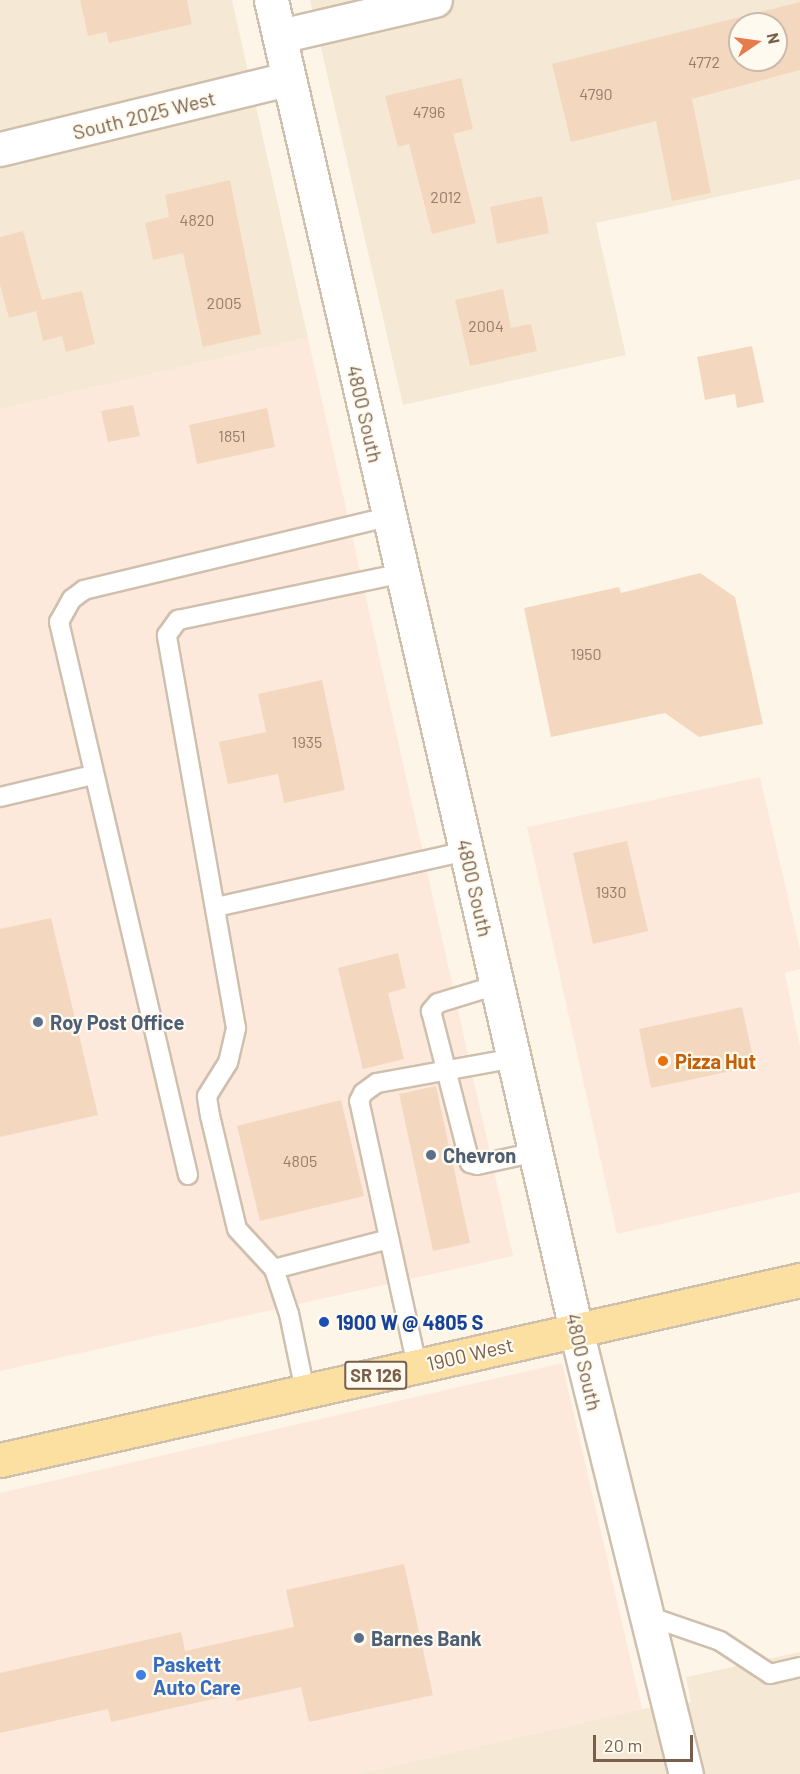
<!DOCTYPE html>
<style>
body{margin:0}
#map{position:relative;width:800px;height:1774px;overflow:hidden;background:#fdf6e8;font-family:Barlow,sans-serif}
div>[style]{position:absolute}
.residential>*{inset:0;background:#f5e9d6}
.commercial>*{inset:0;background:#fde8dc}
.building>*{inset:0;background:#f3d8bf}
.roads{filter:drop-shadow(2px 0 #cfbfad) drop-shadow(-2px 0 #cfbfad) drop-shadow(0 2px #cfbfad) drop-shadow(0 -2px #cfbfad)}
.service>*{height:18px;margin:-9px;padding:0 9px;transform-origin:9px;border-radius:9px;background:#fff}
.minor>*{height:33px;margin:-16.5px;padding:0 16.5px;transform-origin:16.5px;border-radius:16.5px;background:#fff}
.secondary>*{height:33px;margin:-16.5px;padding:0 16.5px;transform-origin:16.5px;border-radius:16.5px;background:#fff}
.primary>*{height:33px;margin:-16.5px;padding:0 16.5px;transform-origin:16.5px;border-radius:16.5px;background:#fce0a1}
.dots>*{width:16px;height:16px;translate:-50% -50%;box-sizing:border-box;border:3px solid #fffaef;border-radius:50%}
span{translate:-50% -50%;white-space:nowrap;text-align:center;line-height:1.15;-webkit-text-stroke:4.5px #fffaef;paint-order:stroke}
.number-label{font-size:16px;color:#977d68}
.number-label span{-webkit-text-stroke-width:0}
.shield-label span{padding:2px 4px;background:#fffaef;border:2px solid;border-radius:4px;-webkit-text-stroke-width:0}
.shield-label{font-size:18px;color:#785f4b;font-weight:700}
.street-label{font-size:20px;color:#785f4b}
.service-label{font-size:20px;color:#4e5e75;font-weight:700}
.left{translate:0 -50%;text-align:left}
.food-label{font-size:20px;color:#c56008;font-weight:700}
.transit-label{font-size:20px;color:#164399;font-weight:700}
.shop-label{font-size:20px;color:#366cbe;font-weight:700}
.north{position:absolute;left:728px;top:12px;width:60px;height:60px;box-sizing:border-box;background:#fffaef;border:2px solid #c9bcad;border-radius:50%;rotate:77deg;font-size:16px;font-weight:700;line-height:24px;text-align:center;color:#785f4b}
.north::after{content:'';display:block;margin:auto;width:21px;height:27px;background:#e87b4c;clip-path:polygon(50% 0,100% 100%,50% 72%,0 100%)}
.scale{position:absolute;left:593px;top:1735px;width:100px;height:27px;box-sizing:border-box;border:3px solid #785f4b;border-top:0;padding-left:8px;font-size:18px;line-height:21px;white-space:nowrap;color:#785f4b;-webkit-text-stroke:4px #fffaef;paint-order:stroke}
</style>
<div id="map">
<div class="residential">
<div style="clip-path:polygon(0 0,232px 0,308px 338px,0 409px)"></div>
<div style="clip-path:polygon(evenodd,310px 0,800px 0,800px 179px,596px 223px,626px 355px,403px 405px,310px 0,740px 24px,776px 24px,776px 60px,740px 60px,740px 24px)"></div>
<div style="clip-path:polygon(800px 1652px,800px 1774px,357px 1774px,642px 1709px,691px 1702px,686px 1677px)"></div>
</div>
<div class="commercial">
<div style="clip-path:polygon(308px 338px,513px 1256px,0 1371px,0 409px)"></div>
<div style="clip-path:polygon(760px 777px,800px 949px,800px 969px,785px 973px,800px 1047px,800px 1192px,617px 1234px,527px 827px)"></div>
<div style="clip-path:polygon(562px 1363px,642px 1709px,357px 1774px,0 1774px,0 1493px)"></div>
</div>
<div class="building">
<div style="clip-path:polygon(80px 0,187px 0,192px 24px,109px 43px,106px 32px,88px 36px)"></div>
<div style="clip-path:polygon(evenodd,800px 2px,800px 70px,692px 99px,711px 193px,672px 201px,656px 121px,571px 142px,552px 64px,800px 2px,740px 24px,776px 24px,776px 60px,740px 60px,740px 24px)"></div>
<div style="clip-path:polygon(461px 78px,473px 129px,453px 134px,476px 223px,432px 234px,409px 144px,398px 147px,385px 96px)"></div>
<div style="clip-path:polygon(230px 180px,261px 334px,203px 347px,183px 253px,153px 260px,145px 223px,169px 217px,165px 195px)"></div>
<div style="clip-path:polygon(542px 196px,549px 233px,497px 244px,490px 207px)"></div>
<div style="clip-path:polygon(23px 231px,42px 300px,82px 291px,95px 344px,66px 352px,62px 336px,43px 341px,36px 311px,9px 318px,0 285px,0 237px)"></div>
<div style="clip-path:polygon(503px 289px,511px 328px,531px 324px,537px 351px,470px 366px,455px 300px)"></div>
<div style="clip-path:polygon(752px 346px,764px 402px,737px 408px,735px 394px,705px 400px,697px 357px)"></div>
<div style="clip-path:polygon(133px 405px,140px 436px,108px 442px,101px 411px)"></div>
<div style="clip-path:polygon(267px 408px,275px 447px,197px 464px,189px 425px)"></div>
<div style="clip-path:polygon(700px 573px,735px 597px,763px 724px,699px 737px,665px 713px,551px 737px,524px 608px,619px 587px,621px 593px)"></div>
<div style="clip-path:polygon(322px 680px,345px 790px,284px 803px,278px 774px,228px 784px,219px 742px,266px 732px,258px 694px)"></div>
<div style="clip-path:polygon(627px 841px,648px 931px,593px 944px,573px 853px)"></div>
<div style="clip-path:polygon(51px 918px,98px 1115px,0 1137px,0 929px)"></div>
<div style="clip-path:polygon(398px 953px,406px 988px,388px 993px,404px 1059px,363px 1069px,338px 968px)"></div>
<div style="clip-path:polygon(742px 1007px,755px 1066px,651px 1088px,639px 1029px)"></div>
<div style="clip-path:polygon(436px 1086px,470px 1243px,433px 1251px,399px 1094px)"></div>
<div style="clip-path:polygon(341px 1100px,364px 1196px,260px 1221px,237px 1126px)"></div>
<div style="clip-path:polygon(404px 1564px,433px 1695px,309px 1722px,301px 1687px,237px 1701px,235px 1694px,111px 1722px,108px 1709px,0 1733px,0 1673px,181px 1632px,185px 1651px,294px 1627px,286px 1590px)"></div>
</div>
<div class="roads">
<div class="service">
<div style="left:0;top:797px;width:96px;rotate:-13.3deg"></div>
<div style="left:216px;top:907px;width:256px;rotate:-12.6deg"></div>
<div style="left:497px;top:985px;width:62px;rotate:163deg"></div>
<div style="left:438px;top:1003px;width:11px;rotate:131deg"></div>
<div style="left:431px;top:1011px;width:157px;rotate:75.6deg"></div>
<div style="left:470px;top:1163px;width:7px;rotate:16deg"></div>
<div style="left:477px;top:1165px;width:60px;rotate:-12.4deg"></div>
<div style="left:188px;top:1175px;width:568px;rotate:-103.13deg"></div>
<div style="left:59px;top:622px;width:26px;rotate:-61deg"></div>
<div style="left:72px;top:599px;width:15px;rotate:-37deg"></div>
<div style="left:84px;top:590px;width:314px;rotate:-13.5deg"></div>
<div style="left:274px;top:1269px;width:119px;rotate:-14.6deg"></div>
<div style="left:417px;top:1366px;width:271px;rotate:-102.3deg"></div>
<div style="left:359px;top:1101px;width:9px;rotate:-63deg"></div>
<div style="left:363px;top:1093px;width:17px;rotate:-36deg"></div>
<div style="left:377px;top:1083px;width:139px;rotate:-10.3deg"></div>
<div style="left:305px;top:1391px;width:79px;rotate:-101.7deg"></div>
<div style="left:289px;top:1314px;width:47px;rotate:-108.4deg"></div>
<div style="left:274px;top:1269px;width:54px;rotate:-132.8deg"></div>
<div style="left:237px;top:1229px;width:116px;rotate:-103.4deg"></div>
<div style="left:210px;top:1116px;width:20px;rotate:-99deg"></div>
<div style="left:207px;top:1096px;width:39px;rotate:-58deg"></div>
<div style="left:228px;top:1063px;width:36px;rotate:-77deg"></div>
<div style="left:236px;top:1028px;width:399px;rotate:-100deg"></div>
<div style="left:167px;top:635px;width:19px;rotate:-54deg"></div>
<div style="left:178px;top:620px;width:229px;rotate:-11.8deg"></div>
<div style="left:645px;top:1615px;width:79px;rotate:19.1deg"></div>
<div style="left:720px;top:1641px;width:60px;rotate:33.4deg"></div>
<div style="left:770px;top:1674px;width:31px;rotate:-13deg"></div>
</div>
<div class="minor">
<div style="left:280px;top:36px;width:159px;rotate:-13.1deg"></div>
<div style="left:0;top:149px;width:296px;rotate:-13.7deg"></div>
<div style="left:576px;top:1330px;width:457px;rotate:76.1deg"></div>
</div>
<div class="secondary">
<div style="left:271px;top:0;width:1365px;rotate:77.08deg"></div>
</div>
<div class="primary">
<div style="left:0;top:1460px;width:820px;rotate:-12.68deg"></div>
</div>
</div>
<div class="dots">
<div style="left:38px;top:1022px;background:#5c6f8a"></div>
<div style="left:663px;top:1061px;background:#e8710a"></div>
<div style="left:431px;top:1155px;background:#5c6f8a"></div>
<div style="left:324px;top:1322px;background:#1a4fb4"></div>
<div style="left:359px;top:1638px;background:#5c6f8a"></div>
<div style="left:141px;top:1675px;background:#3f7fe0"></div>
</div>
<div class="number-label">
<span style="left:704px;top:62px">4772</span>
<span style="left:596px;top:94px">4790</span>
<span style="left:429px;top:112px">4796</span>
<span style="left:446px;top:197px">2012</span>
<span style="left:197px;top:220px">4820</span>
<span style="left:224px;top:303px">2005</span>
<span style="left:486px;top:326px">2004</span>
<span style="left:232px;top:436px">1851</span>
<span style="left:586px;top:654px">1950</span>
<span style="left:307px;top:742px">1935</span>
<span style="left:611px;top:892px">1930</span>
<span style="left:300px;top:1161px">4805</span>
</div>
<div class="shield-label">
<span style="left:376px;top:1375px">SR 126</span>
</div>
<div class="street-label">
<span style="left:144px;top:115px;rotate:-14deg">South 2025 West</span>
<span style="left:365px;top:414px;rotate:77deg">4800 South</span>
<span style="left:475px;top:888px;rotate:77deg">4800 South</span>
<span style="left:470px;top:1354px;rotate:-13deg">1900 West</span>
<span style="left:584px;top:1362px;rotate:77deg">4800 South</span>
</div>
<div class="service-label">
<span class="left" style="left:50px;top:1022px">Roy Post Office</span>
<span class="left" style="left:443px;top:1155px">Chevron</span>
<span class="left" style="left:371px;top:1638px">Barnes Bank</span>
</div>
<div class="food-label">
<span class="left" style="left:675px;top:1061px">Pizza Hut</span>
</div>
<div class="transit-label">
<span class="left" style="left:336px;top:1322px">1900 W @ 4805 S</span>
</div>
<div class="shop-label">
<span class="left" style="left:153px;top:1676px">Paskett<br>Auto Care</span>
</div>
<div class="north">N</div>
<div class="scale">20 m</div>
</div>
